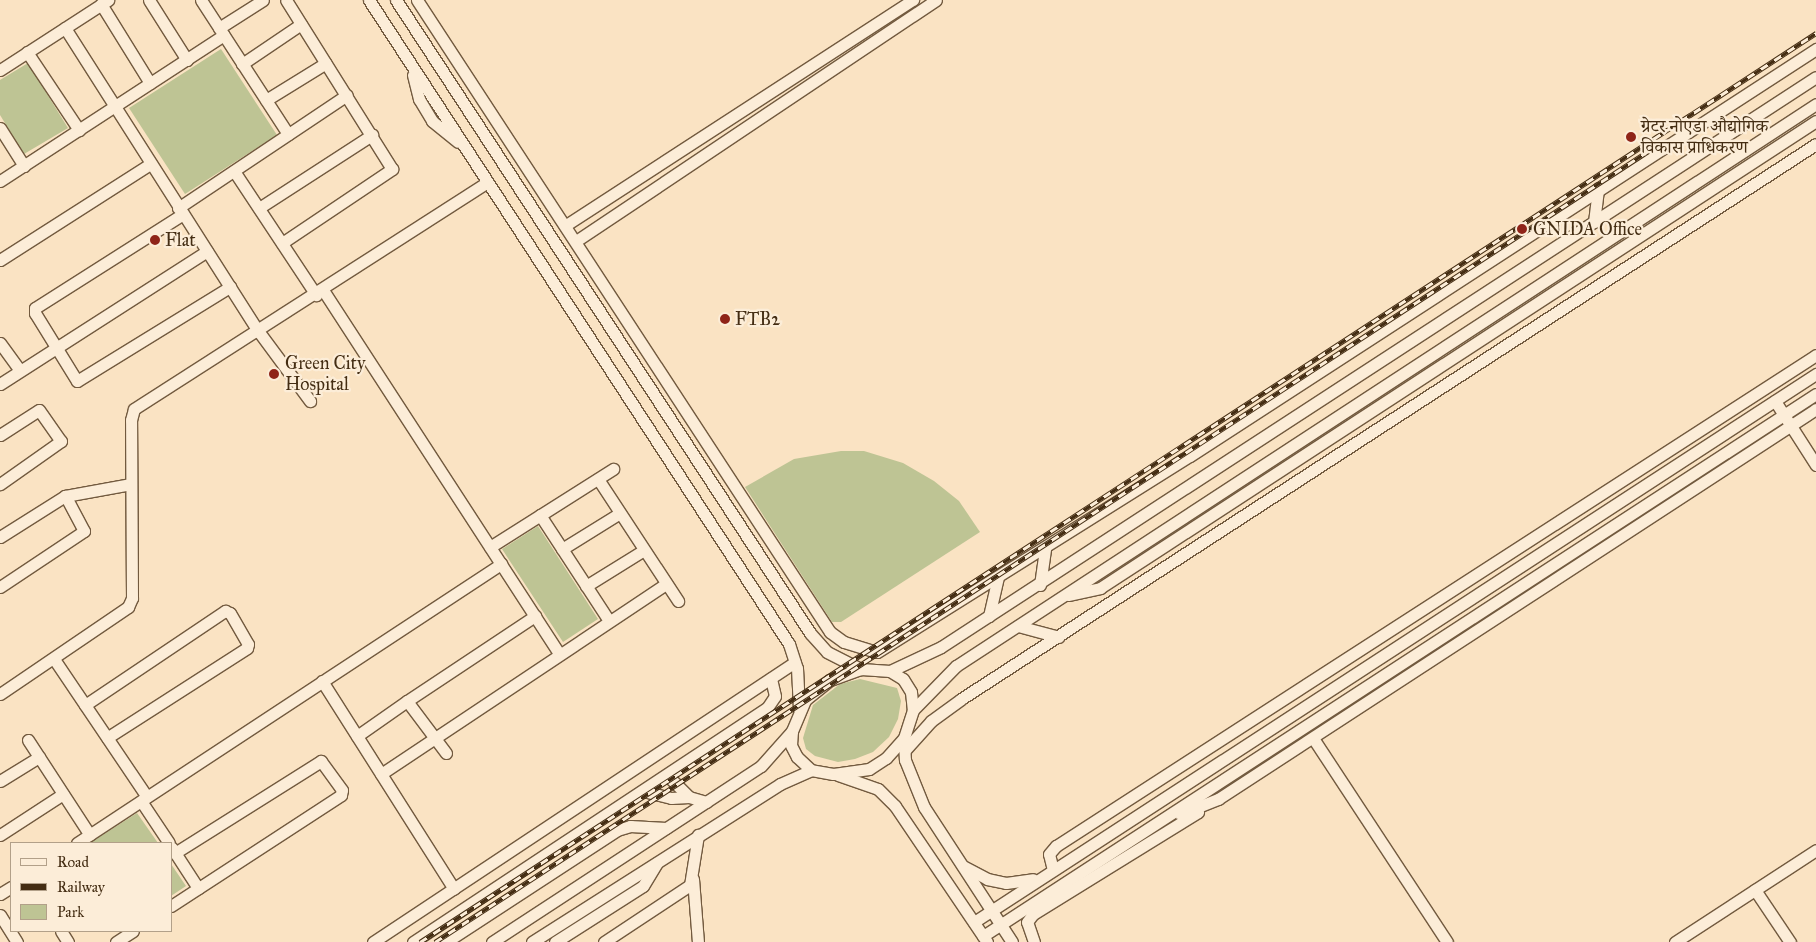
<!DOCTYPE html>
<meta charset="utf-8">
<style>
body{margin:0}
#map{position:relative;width:1816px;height:942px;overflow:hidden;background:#fae3c3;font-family:"IM FELL Great Primer","Noto Serif Devanagari",serif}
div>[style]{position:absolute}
.green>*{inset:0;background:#bec494}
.roads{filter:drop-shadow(1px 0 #725a3f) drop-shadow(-1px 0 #725a3f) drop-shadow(0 1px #725a3f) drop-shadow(0 -1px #725a3f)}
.minor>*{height:11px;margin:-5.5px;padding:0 5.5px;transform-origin:5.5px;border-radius:5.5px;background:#fcedd8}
.rail>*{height:4.5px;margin-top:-2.25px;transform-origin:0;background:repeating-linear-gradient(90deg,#fcedd8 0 8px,#442d13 0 16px);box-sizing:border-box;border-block:1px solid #442d13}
.dots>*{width:14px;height:14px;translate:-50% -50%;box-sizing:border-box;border:2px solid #fcedd8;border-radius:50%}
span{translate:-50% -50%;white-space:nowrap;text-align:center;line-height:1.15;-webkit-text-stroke:4.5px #fcedd8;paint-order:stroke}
.poi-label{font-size:18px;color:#442d13}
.left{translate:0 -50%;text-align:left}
.legend{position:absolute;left:10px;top:842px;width:162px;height:90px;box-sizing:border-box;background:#fcedd8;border:1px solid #b2a089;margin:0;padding:6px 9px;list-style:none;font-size:15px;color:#442d13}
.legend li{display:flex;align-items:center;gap:10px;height:25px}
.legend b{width:25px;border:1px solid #b2a089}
</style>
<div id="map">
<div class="green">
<div style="clip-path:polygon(221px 49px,277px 135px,185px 194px,129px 108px)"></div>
<div style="clip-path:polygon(28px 63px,68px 128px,24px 154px,0 115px,0 80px)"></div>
<div style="clip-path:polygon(841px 451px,864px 451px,903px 463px,934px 481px,959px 501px,980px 532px,841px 622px,832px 622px,745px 487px,794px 459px)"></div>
<div style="clip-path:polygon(538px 526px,598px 619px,563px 642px,502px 549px)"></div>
<div style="clip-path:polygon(860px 679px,897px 688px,901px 701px,898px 719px,889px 737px,873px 752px,855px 759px,838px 762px,815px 756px,806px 749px,803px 738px,813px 705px,840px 684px)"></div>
<div style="clip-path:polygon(137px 813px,158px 843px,90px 843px)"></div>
<div style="clip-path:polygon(171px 864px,186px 886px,171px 896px)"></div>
</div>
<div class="roads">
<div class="minor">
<div style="left:149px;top:0;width:71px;rotate:57.7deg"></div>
<div style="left:201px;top:0;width:160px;rotate:57deg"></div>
<div style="left:369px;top:0;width:769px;rotate:56.89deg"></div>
<div style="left:789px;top:644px;width:25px;rotate:72deg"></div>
<div style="left:797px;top:668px;width:41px;rotate:87.2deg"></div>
<div style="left:396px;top:0;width:756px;rotate:56.81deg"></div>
<div style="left:810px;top:633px;width:25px;rotate:48deg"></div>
<div style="left:827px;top:652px;width:38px;rotate:27deg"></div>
<div style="left:417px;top:0;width:755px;rotate:56.84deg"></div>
<div style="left:830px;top:632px;width:17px;rotate:36deg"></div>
<div style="left:844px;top:642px;width:34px;rotate:17deg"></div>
<div style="left:877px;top:652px;width:369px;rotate:-32.1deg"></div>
<div style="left:1190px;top:456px;width:747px;rotate:-33.03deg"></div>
<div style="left:101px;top:4px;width:93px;rotate:58.2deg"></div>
<div style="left:65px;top:28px;width:361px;rotate:57.5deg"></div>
<div style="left:259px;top:332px;width:86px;rotate:53.5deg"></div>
<div style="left:219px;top:28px;width:52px;rotate:-32.5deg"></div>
<div style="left:27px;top:52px;width:94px;rotate:56.3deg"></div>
<div style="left:242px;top:64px;width:71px;rotate:-34.1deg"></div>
<div style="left:0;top:70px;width:129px;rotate:-32.9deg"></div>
<div style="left:413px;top:75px;width:25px;rotate:76deg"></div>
<div style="left:419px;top:99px;width:26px;rotate:59deg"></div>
<div style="left:432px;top:121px;width:33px;rotate:39deg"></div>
<div style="left:266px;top:100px;width:70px;rotate:-31.7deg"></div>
<div style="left:0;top:128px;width:45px;rotate:57.7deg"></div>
<div style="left:234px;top:171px;width:149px;rotate:56.5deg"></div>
<div style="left:0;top:181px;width:267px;rotate:-33.1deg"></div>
<div style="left:178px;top:208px;width:203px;rotate:-33.8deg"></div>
<div style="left:259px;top:208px;width:135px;rotate:-32.9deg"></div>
<div style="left:183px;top:214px;width:175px;rotate:147.6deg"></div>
<div style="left:35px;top:308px;width:5px;rotate:90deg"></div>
<div style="left:35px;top:313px;width:80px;rotate:58.3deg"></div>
<div style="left:77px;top:381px;width:180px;rotate:-31.6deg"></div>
<div style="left:1594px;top:222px;width:34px;rotate:-83deg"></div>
<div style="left:566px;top:225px;width:414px;rotate:-33deg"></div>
<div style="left:576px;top:241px;width:433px;rotate:-33.8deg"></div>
<div style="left:282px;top:243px;width:133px;rotate:-33.9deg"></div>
<div style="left:392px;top:169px;width:199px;rotate:-122.1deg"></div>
<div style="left:0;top:260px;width:178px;rotate:-32.6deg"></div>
<div style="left:323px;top:290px;width:434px;rotate:57deg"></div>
<div style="left:0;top:343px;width:34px;rotate:54deg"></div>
<div style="left:0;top:384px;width:246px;rotate:-32.7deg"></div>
<div style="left:1775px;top:401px;width:76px;rotate:57.4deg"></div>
<div style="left:0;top:435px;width:46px;rotate:-32.7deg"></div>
<div style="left:39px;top:410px;width:38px;rotate:55deg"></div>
<div style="left:61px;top:441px;width:75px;rotate:144.8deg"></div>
<div style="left:598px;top:479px;width:146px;rotate:56.7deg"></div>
<div style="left:540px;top:515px;width:126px;rotate:56.9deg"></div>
<div style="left:0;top:537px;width:77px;rotate:-32.2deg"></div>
<div style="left:65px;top:496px;width:67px;rotate:-10.3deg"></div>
<div style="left:490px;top:547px;width:146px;rotate:-32.4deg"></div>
<div style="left:562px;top:549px;width:68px;rotate:-31.8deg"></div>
<div style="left:1040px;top:585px;width:37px;rotate:-82deg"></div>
<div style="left:586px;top:586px;width:68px;rotate:-31.8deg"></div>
<div style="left:0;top:587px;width:101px;rotate:-33.7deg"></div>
<div style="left:84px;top:531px;width:40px;rotate:-118deg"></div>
<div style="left:1068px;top:595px;width:33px;rotate:-12deg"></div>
<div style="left:1100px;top:588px;width:855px;rotate:-33.11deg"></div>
<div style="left:989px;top:616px;width:40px;rotate:-77deg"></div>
<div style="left:1018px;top:626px;width:42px;rotate:15deg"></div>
<div style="left:54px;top:659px;width:166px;rotate:56deg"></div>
<div style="left:890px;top:671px;width:15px;rotate:32deg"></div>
<div style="left:903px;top:679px;width:15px;rotate:58deg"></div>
<div style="left:911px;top:692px;width:18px;rotate:84deg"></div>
<div style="left:913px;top:710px;width:29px;rotate:108deg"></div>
<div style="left:904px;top:738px;width:27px;rotate:132deg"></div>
<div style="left:886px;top:758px;width:20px;rotate:147deg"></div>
<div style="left:869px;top:769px;width:36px;rotate:172deg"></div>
<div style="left:833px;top:774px;width:22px;rotate:-170deg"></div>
<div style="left:811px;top:770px;width:19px;rotate:-137deg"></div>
<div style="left:797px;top:757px;width:13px;rotate:-117deg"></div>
<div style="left:791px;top:745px;width:14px;rotate:-86deg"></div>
<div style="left:792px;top:731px;width:34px;rotate:-67deg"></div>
<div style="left:805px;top:700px;width:32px;rotate:-39deg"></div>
<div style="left:830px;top:680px;width:33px;rotate:-20deg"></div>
<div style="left:861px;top:669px;width:29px;rotate:4deg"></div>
<div style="left:890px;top:671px;width:56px;rotate:-25.2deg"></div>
<div style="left:941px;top:647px;width:1044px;rotate:-33.08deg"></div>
<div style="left:322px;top:681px;width:246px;rotate:57.6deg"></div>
<div style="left:0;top:694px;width:155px;rotate:-34.2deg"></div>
<div style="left:128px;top:607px;width:10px;rotate:-66deg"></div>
<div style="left:132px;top:598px;width:178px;rotate:-90.3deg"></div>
<div style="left:131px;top:420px;width:11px;rotate:-75deg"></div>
<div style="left:134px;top:409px;width:420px;rotate:-32.7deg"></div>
<div style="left:85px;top:705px;width:169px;rotate:-33.9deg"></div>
<div style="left:225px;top:611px;width:5px;rotate:22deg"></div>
<div style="left:230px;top:613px;width:36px;rotate:60deg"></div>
<div style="left:248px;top:644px;width:4px;rotate:104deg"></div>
<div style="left:247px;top:648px;width:166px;rotate:147.3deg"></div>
<div style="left:913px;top:710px;width:62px;rotate:-45.7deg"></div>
<div style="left:956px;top:666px;width:1027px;rotate:-33.16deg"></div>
<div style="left:357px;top:736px;width:61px;rotate:-35deg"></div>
<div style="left:1313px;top:738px;width:244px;rotate:56.7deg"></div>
<div style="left:28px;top:740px;width:113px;rotate:56.9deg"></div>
<div style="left:904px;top:742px;width:18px;rotate:87deg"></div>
<div style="left:905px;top:760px;width:51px;rotate:68deg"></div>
<div style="left:924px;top:807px;width:161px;rotate:56.9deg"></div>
<div style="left:905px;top:750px;width:39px;rotate:-48deg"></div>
<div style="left:931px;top:721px;width:37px;rotate:-36deg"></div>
<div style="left:961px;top:699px;width:1019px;rotate:-32.99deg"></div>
<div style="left:446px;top:753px;width:65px;rotate:-126.9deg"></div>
<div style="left:407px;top:701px;width:154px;rotate:-33.6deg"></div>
<div style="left:381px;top:774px;width:343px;rotate:-33.7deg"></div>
<div style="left:667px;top:775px;width:31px;rotate:45deg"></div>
<div style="left:689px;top:797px;width:18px;rotate:16deg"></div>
<div style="left:838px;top:775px;width:42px;rotate:19.3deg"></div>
<div style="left:878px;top:789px;width:24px;rotate:45deg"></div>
<div style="left:895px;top:806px;width:164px;rotate:55.9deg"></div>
<div style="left:0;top:781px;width:46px;rotate:-31.6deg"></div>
<div style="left:643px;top:791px;width:29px;rotate:14deg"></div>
<div style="left:671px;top:798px;width:18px;rotate:-3deg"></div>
<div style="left:141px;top:801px;width:50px;rotate:56.3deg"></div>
<div style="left:1180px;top:814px;width:41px;rotate:-21.5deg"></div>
<div style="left:1218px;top:799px;width:714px;rotate:-33.11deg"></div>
<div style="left:0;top:835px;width:75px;rotate:-33.1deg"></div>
<div style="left:77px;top:843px;width:508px;rotate:-33.35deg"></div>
<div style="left:172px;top:848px;width:48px;rotate:57deg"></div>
<div style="left:963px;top:866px;width:27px;rotate:28deg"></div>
<div style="left:987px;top:879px;width:19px;rotate:12deg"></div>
<div style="left:1006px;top:883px;width:27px;rotate:-8deg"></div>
<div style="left:1053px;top:870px;width:16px;rotate:-104deg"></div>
<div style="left:1049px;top:854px;width:11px;rotate:-49deg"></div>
<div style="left:1056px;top:846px;width:905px;rotate:-32.86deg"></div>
<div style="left:693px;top:879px;width:63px;rotate:85.5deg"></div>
<div style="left:1755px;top:890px;width:63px;rotate:56.1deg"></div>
<div style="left:0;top:894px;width:13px;rotate:-32deg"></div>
<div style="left:171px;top:906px;width:203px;rotate:-33.1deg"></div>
<div style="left:341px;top:795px;width:5px;rotate:-79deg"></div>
<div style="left:342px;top:790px;width:36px;rotate:-126deg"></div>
<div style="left:321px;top:761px;width:173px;rotate:147.8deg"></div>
<div style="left:0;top:915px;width:32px;rotate:58deg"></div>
<div style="left:974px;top:922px;width:1005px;rotate:-33.06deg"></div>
<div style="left:61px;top:931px;width:13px;rotate:58deg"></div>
<div style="left:983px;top:936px;width:994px;rotate:-33.05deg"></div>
<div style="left:116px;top:942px;width:20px;rotate:-33deg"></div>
<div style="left:373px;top:942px;width:506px;rotate:-33.56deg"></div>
<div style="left:413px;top:942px;width:424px;rotate:-33.5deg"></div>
<div style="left:767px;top:708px;width:14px;rotate:-56deg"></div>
<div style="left:775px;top:696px;width:18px;rotate:-103deg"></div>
<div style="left:446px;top:942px;width:204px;rotate:-33.2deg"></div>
<div style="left:617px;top:830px;width:14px;rotate:-17deg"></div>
<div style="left:630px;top:826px;width:36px;rotate:3deg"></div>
<div style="left:492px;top:942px;width:321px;rotate:-33.2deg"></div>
<div style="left:761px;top:766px;width:47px;rotate:-48.5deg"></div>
<div style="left:532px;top:942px;width:294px;rotate:-32.5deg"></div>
<div style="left:780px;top:784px;width:34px;rotate:-24deg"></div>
<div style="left:555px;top:942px;width:104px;rotate:-32.5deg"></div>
<div style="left:643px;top:886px;width:27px;rotate:-59deg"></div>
<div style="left:604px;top:942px;width:103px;rotate:-33.5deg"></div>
<div style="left:690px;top:885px;width:51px;rotate:-80.9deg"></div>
<div style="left:1034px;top:942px;width:21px;rotate:-109deg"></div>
<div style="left:1027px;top:922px;width:10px;rotate:-53deg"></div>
<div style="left:1033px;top:914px;width:194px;rotate:-31.7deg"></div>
<div style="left:1675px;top:942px;width:168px;rotate:-33.1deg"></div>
</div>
</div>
<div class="rail">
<div style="left:420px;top:942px;width:1666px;rotate:-33.07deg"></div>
<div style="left:435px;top:942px;width:1461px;rotate:-33.1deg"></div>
</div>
<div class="dots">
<div style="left:1631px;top:137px;background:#8f2418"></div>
<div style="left:1522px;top:229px;background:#8f2418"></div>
<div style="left:155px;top:240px;background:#8f2418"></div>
<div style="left:725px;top:319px;background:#8f2418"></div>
<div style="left:274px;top:374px;background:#8f2418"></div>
</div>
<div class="poi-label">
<span class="left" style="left:1641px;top:137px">ग्रेटर नोएडा औद्योगिक<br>विकास प्राधिकरण</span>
<span class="left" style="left:1533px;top:229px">GNIDA Office</span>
<span class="left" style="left:165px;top:240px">Flat</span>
<span class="left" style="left:735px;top:319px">FTB2</span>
<span class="left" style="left:285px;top:374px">Green City<br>Hospital</span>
</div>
<ul class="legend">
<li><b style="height:6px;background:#fcedd8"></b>Road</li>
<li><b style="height:6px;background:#442d13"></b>Railway</li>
<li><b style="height:14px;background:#bec494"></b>Park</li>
</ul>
</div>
